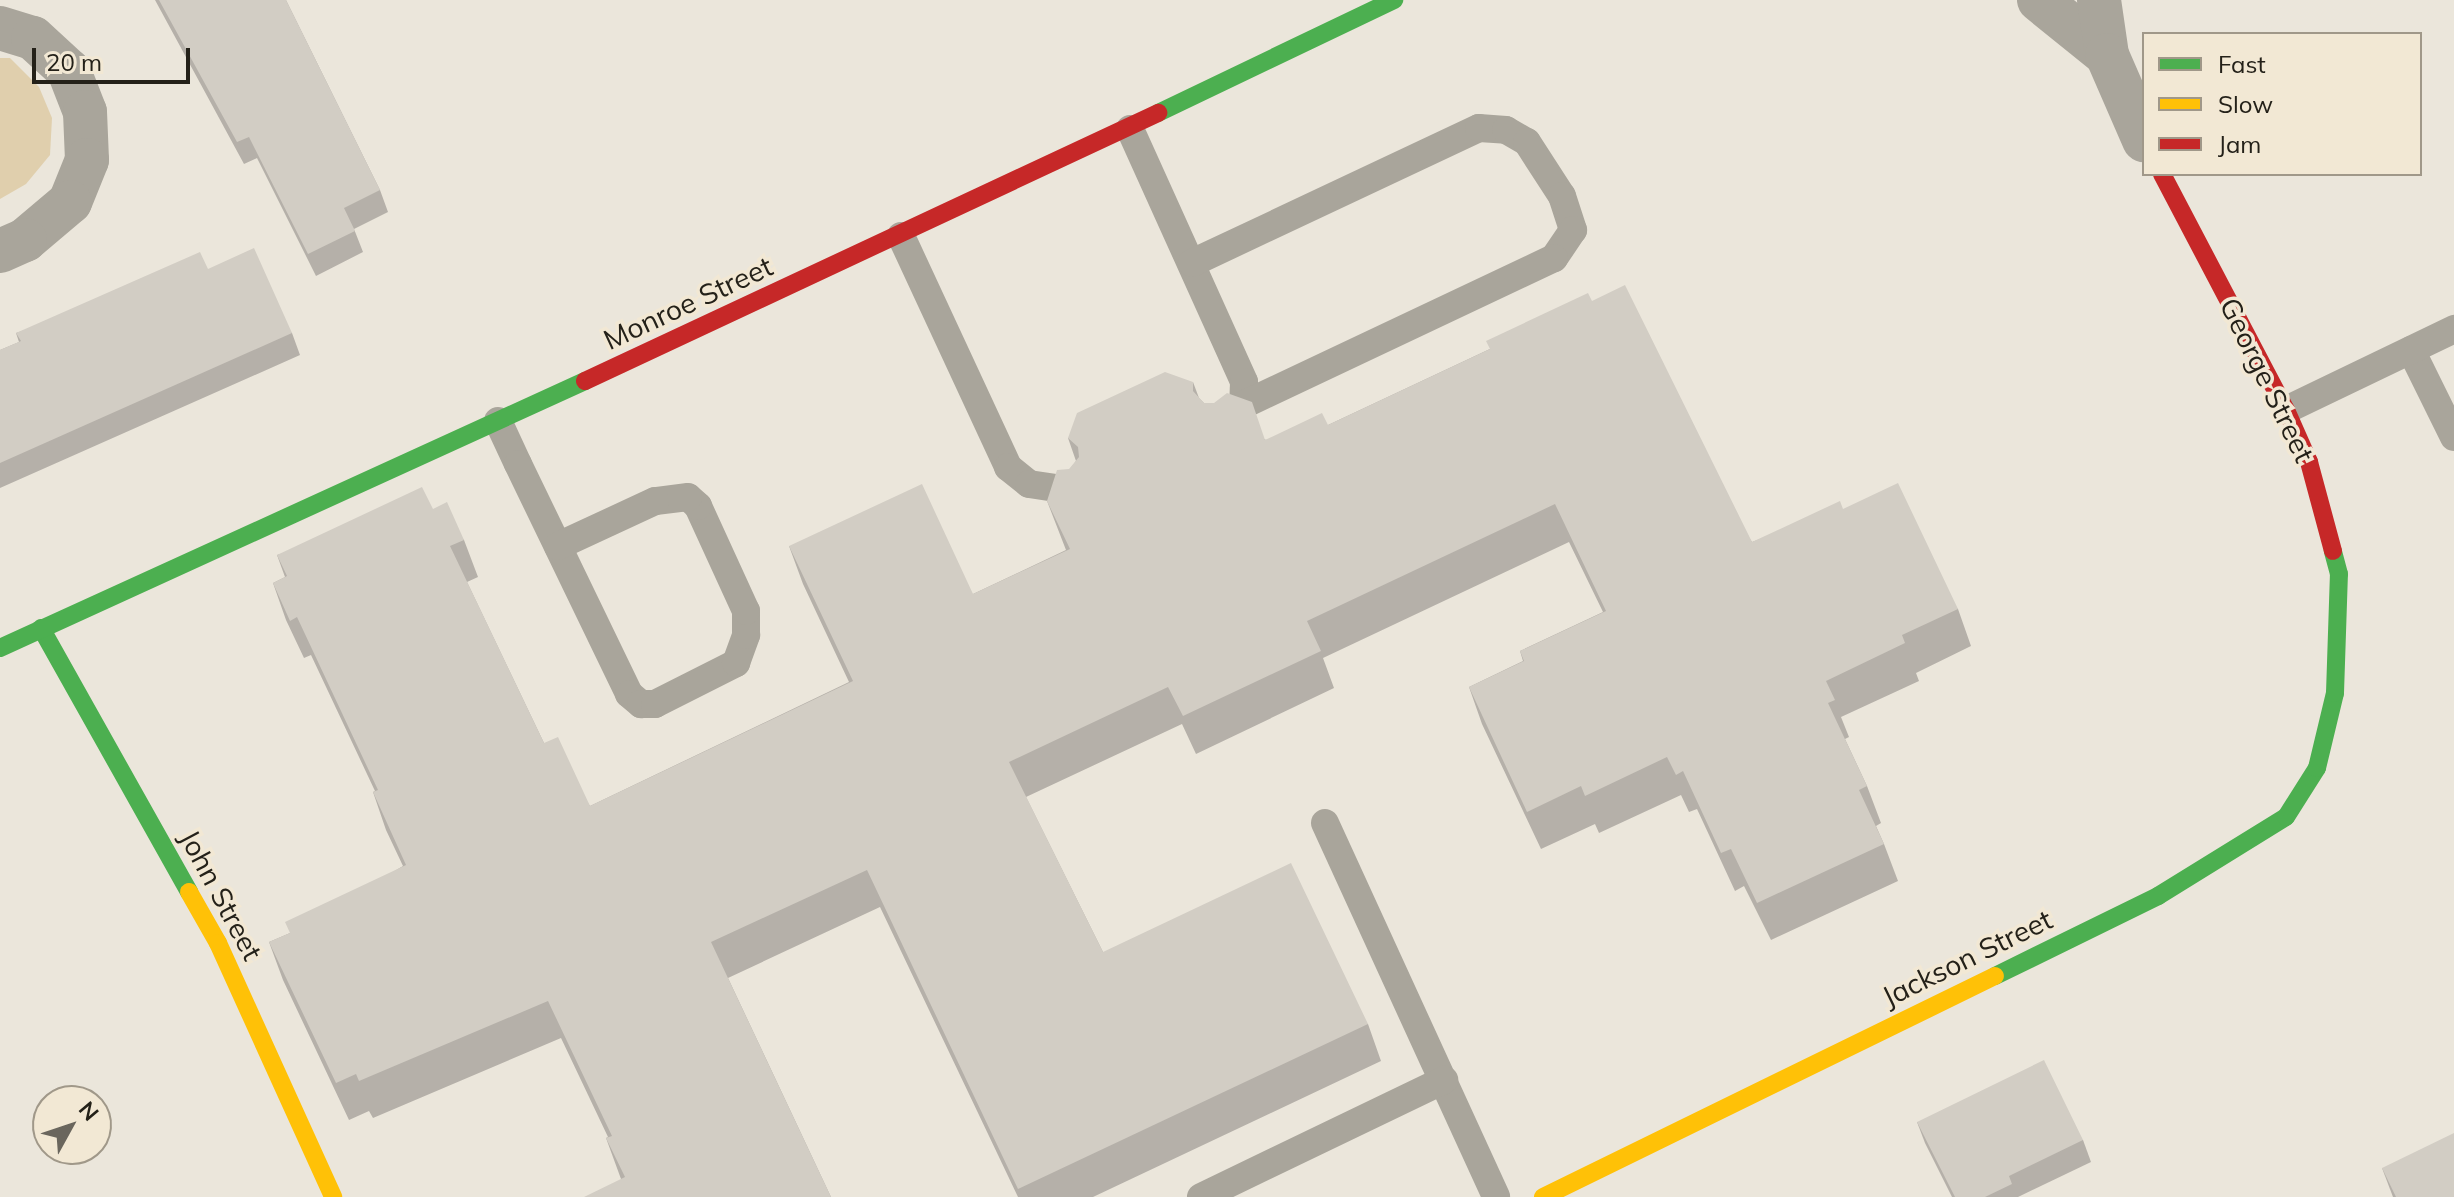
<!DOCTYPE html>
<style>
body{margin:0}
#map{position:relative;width:2454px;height:1197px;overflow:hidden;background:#ebe6db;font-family:Mulish,sans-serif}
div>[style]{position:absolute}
.green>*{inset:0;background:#e0cfad}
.lane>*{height:28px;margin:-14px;padding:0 14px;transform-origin:14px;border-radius:14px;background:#a9a59b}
.street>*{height:44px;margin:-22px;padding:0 22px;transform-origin:22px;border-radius:22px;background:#a9a59b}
.fast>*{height:18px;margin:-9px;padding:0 9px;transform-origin:9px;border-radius:9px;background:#4caf50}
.slow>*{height:18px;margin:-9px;padding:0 9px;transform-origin:9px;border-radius:9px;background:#ffc107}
.jam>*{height:18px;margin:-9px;padding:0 9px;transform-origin:9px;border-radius:9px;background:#c62828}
.wall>*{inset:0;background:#b5b0a9}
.building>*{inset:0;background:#d2cdc4}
span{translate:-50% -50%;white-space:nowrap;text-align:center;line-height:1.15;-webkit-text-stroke:7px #f2e8d4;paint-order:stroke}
.street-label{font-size:28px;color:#242119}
.legend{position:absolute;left:2142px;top:32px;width:280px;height:144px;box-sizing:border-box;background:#f2e8d4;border:2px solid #a09889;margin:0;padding:10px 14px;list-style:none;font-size:24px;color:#242119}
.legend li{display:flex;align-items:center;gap:16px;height:40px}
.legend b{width:40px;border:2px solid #a09889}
.north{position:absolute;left:32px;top:1085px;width:80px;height:80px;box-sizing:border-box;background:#f2e8d4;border:2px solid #a09889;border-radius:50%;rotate:50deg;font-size:22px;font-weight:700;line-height:32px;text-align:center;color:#242119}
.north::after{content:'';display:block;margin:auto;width:28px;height:36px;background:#6a665d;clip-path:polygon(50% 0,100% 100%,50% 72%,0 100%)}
.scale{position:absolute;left:32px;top:48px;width:158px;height:36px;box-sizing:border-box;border:4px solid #242119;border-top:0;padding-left:10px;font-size:24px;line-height:28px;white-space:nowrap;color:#242119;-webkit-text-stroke:6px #f2e8d4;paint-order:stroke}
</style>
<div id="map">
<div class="green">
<div style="clip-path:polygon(0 58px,10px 58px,39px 87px,52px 118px,50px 155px,26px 184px,0 199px)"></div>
</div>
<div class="lane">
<div style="left:1130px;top:129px;width:277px;rotate:65.7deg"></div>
<div style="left:1244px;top:382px;width:23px;rotate:92deg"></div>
<div style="left:1243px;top:405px;width:16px;rotate:135deg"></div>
<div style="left:901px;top:236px;width:255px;rotate:65.1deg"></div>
<div style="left:1008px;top:467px;width:27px;rotate:39deg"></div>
<div style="left:1029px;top:484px;width:48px;rotate:8.5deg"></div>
<div style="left:1192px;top:263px;width:317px;rotate:-25.2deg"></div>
<div style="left:1479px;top:128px;width:27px;rotate:4deg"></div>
<div style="left:1506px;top:130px;width:24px;rotate:30deg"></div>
<div style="left:1527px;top:142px;width:64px;rotate:57.1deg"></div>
<div style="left:1562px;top:196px;width:36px;rotate:72deg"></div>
<div style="left:1573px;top:230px;width:34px;rotate:124deg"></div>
<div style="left:1554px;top:258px;width:344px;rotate:154.7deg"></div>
<div style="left:2411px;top:350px;width:97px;rotate:63.7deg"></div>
<div style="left:2286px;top:410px;width:187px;rotate:-25.7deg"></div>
<div style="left:498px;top:421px;width:47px;rotate:65.1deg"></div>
<div style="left:518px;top:464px;width:255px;rotate:64.2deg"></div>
<div style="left:629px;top:694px;width:16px;rotate:40deg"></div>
<div style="left:641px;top:704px;width:14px"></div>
<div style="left:655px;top:704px;width:91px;rotate:-26.8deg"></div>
<div style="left:736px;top:663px;width:30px;rotate:-70deg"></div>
<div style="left:746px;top:635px;width:24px;rotate:-90deg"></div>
<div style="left:746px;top:611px;width:115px;rotate:-114.6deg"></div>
<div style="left:698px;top:506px;width:13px;rotate:-138deg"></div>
<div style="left:688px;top:497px;width:33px;rotate:173deg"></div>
<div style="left:655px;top:501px;width:107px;rotate:155.1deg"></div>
<div style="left:1325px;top:823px;width:411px;rotate:65.4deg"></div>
<div style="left:1201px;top:1197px;width:270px;rotate:-25.7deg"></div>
</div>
<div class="street">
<div style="left:2039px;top:0;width:87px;rotate:39deg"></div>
<div style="left:2099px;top:0;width:56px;rotate:81.7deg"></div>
<div style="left:2107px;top:55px;width:93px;rotate:66.5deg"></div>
<div style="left:0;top:28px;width:34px;rotate:17deg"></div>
<div style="left:33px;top:38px;width:49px;rotate:42.5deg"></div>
<div style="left:69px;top:71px;width:44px;rotate:68.7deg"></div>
<div style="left:85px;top:112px;width:48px;rotate:87.6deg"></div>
<div style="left:87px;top:160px;width:45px;rotate:112deg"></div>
<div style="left:70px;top:202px;width:59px;rotate:139.8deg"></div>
<div style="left:25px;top:240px;width:27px;rotate:156deg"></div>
</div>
<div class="fast">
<div style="left:1158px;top:113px;width:262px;rotate:-25.6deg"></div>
<div style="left:41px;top:628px;width:303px;rotate:60.7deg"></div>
<div style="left:0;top:648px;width:643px;rotate:-24.53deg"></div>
<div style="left:1995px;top:976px;width:182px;rotate:-26.1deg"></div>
<div style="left:2158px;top:896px;width:150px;rotate:-31.7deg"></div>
<div style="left:2286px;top:817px;width:58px;rotate:-57.7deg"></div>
<div style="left:2317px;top:768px;width:77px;rotate:-76.5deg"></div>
<div style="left:2335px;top:693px;width:119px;rotate:-88.1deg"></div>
<div style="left:2339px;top:574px;width:24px;rotate:-105deg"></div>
</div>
<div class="slow">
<div style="left:189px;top:892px;width:59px;rotate:60.4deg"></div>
<div style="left:218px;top:943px;width:279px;rotate:65.6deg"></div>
<div style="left:1543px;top:1197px;width:503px;rotate:-26.06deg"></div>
</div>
<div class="jam">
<div style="left:2162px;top:174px;width:267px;rotate:62.3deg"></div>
<div style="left:2286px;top:410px;width:57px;rotate:66.1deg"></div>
<div style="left:2309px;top:462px;width:92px;rotate:74.9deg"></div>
<div style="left:585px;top:381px;width:633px;rotate:-25.07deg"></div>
</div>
<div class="wall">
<div style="clip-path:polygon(155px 0,286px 0,380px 190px,388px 212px,354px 229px,363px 252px,316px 276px,257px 158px,244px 164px)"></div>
<div style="clip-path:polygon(208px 269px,292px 333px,300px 355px,0 488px,0 350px,19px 342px,16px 333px)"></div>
<div style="clip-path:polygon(1592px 301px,1752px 542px,1843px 509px,1958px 609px,1971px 646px,1916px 673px,1919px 681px,1841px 717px,1849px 737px,1845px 739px,1867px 786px,1881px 823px,1876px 826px,1884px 844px,1898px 881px,1771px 940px,1744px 886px,1735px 891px,1697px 809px,1689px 812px,1681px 795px,1599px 833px,1595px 824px,1541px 849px,1482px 724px,1469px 687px,1523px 661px,1520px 651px,1603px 612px,1569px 542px,1323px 658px,1334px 688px,1196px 754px,1182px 724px,1026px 797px,1103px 952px,1368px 1024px,1381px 1061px,1093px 1197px,1018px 1197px,880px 907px,728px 978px,831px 1197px,621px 1179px,606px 1138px,608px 1137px,561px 1038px,373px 1118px,369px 1111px,349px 1120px,283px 980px,269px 942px,290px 933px,403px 866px,386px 830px,373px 792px,375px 791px,311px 655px,304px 658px,286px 620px,273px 583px,285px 577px,277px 555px,433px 509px,464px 540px,478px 577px,467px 582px,544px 743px,590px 806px,849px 682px,803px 584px,789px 546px,973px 594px,1066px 550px,1047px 501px,1076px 461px,1068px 438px,1193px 382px,1199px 398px,1204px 403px,1266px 440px,1328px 425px)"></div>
<div style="clip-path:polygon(1917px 1122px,2083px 1140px,2091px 1162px,2018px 1197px,1952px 1197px,1925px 1143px)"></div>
<div style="clip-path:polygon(2382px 1168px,2454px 1197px,2393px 1197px)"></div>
</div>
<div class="building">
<div style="clip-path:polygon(159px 0,286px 0,380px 190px,344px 208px,355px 231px,308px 254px,249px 137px,237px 142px)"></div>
<div style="clip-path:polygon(254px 248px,292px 333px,0 463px,0 350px,21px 341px,16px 333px,200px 252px,208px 269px)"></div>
<div style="clip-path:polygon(1625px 285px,1752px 542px,1840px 501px,1843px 509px,1898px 483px,1958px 609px,1902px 635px,1905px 643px,1826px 681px,1835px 700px,1828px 703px,1867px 786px,1859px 790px,1884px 844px,1757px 903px,1731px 849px,1721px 853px,1683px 771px,1676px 775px,1667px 757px,1585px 796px,1581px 786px,1527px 812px,1469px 687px,1524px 661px,1520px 651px,1606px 611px,1555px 504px,1307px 621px,1321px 651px,1183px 716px,1168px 687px,1009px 762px,1103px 952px,1291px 863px,1368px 1024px,1018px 1189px,867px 870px,711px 942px,831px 1197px,584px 1197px,625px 1177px,606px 1138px,612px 1136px,548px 1001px,359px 1081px,356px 1074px,336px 1083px,269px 942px,290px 933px,285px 922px,406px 865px,373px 792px,378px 790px,297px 617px,290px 621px,273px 583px,287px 576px,277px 555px,422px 487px,433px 509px,447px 502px,464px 540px,450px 546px,544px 743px,558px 737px,590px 806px,853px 681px,789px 546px,922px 484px,973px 594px,1070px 549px,1047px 501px,1057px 470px,1069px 469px,1079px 457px,1078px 447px,1068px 438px,1077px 413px,1165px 372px,1193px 382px,1193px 391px,1204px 403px,1214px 403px,1227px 393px,1252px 402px,1265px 440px,1322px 413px,1328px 425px,1490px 349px,1486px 341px,1588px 293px,1592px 301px)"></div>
<div style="clip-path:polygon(2044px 1060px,2083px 1140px,2009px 1176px,2012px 1184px,1985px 1197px,1955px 1197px,1917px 1122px)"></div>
<div style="clip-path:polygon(2454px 1133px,2454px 1197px,2396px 1197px,2382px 1168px)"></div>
</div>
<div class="street-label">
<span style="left:688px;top:303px;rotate:-25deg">Monroe Street</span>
<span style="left:2267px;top:380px;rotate:64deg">George Street</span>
<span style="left:221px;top:895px;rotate:62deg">John Street</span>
<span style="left:1967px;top:958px;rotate:-26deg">Jackson Street</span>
</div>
<ul class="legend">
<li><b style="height:10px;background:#4caf50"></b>Fast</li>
<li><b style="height:10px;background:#ffc107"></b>Slow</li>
<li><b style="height:10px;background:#c62828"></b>Jam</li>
</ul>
<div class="north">N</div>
<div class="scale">20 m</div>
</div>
